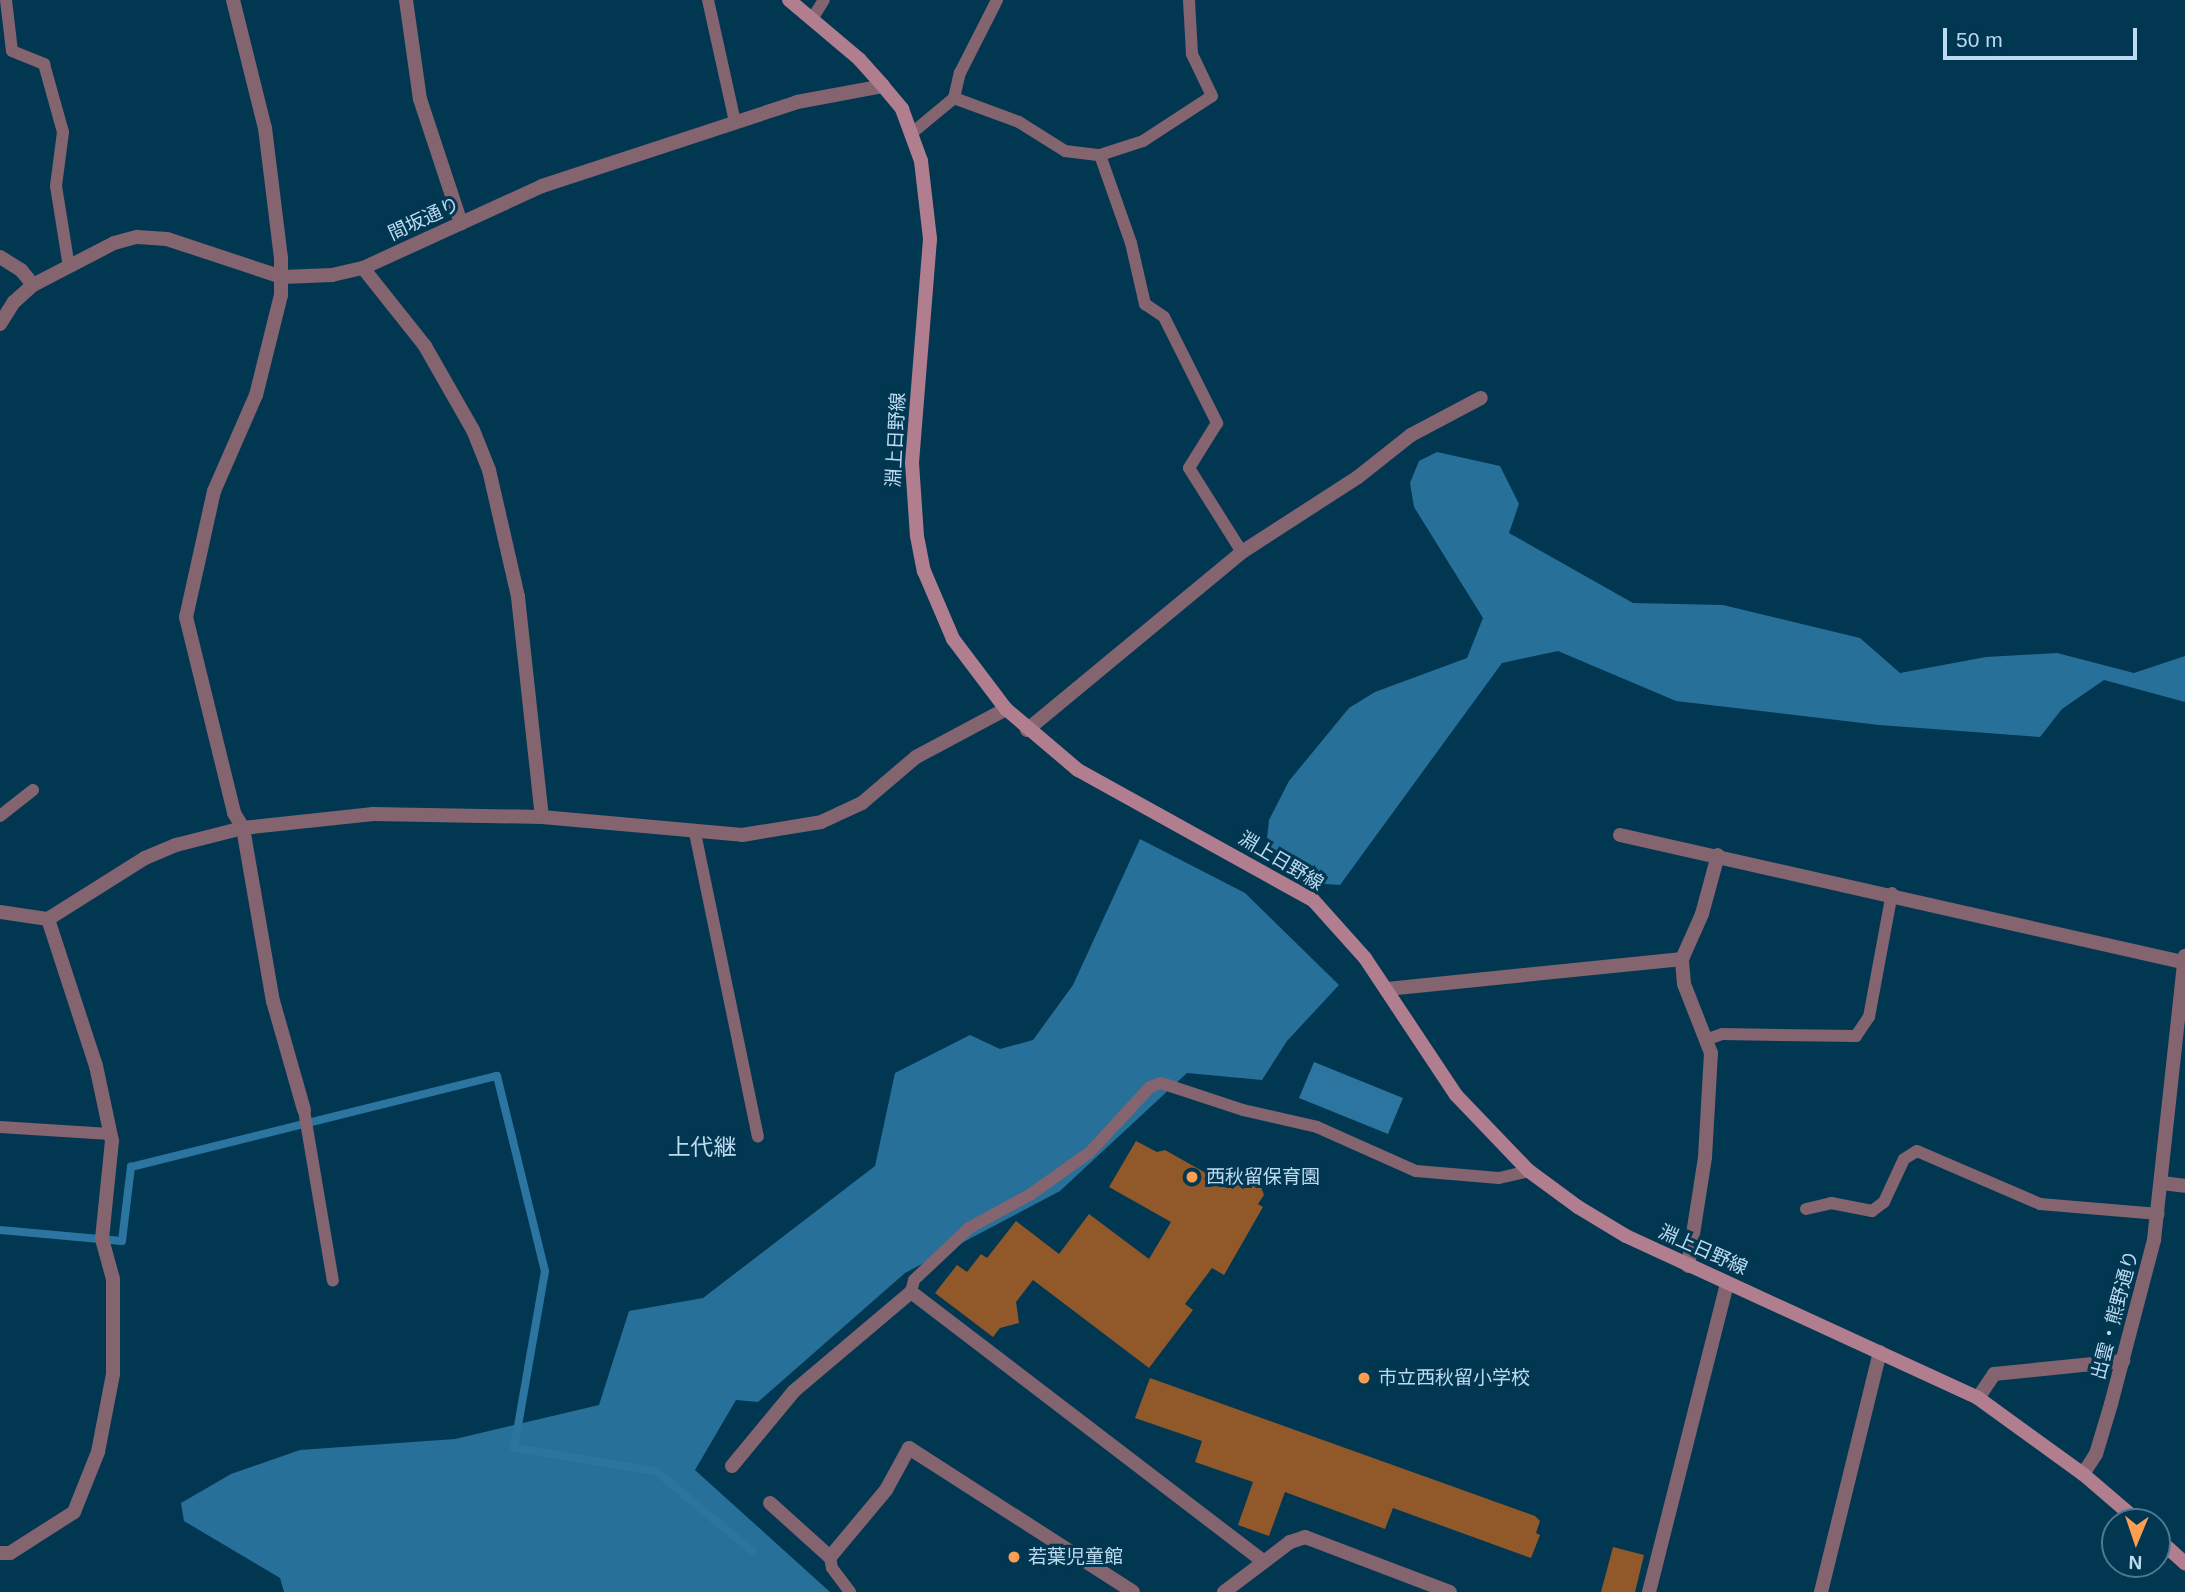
<!DOCTYPE html>
<meta charset="utf-8">
<style>
body{margin:0}
#map{position:relative;width:2185px;height:1592px;overflow:hidden;background:#023752;font-family:Arial,"Noto Sans JP",sans-serif}
div>[style]{position:absolute}
.forest>*{inset:0;background:#26709a}
.water>*{inset:0;background:#2c75a0}
.stream>*{height:8px;margin:-4px;padding:0 4px;transform-origin:4px;border-radius:4px;background:#2c75a0}
.building>*{inset:0;background:#915829}
.lane>*{height:12px;margin:-6px;padding:0 6px;transform-origin:6px;border-radius:6px;background:#84646e}
.street>*{height:14px;margin:-7px;padding:0 7px;transform-origin:7px;border-radius:7px;background:#84646e}
.secondary>*{height:14px;margin:-7px;padding:0 7px;transform-origin:7px;border-radius:7px;background:#b17e8f}
.dots>*{width:19px;height:19px;translate:-50% -50%;box-sizing:border-box;border:4px solid #023752;border-radius:50%}
span{translate:-50% -50%;white-space:nowrap;text-align:center;line-height:1.15;-webkit-text-stroke:6px #023752;paint-order:stroke}
.street-label{font-size:19px;color:#bddbf0}
.poi-label{font-size:19px;color:#bddbf0}
.left{translate:0 -50%;text-align:left}
.quarter-label{font-size:23px;color:#bddbf0}
.north{position:absolute;left:2101px;top:1508px;width:70px;height:70px;box-sizing:border-box;background:#023752;border:2px solid #4d7991;border-radius:50%;rotate:182deg;font-size:19px;font-weight:700;line-height:28px;text-align:center;color:#bddbf0}
.north::after{content:'';display:block;margin:auto;width:24px;height:32px;background:#fb9e51;clip-path:polygon(50% 0,100% 100%,50% 72%,0 100%)}
.scale{position:absolute;left:1943px;top:28px;width:194px;height:32px;box-sizing:border-box;border:4px solid #bddbf0;border-top:0;padding-left:9px;font-size:21px;line-height:24px;white-space:nowrap;color:#bddbf0;-webkit-text-stroke:5px #023752;paint-order:stroke}
</style>
<div id="map">
<div class="forest">
<div style="clip-path:polygon(1437px 452px,1500px 466px,1519px 504px,1509px 533px,1633px 603px,1723px 605px,1860px 638px,1900px 673px,1986px 657px,2057px 653px,2134px 673px,2185px 656px,2185px 702px,2104px 680px,2062px 709px,2040px 737px,1879px 725px,1676px 701px,1558px 651px,1502px 663px,1340px 885px,1309px 883px,1266px 848px,1269px 820px,1289px 781px,1349px 708px,1375px 692px,1467px 658px,1483px 618px,1414px 507px,1410px 483px,1419px 461px)"></div>
<div style="clip-path:polygon(1140px 839px,1245px 893px,1339px 985px,1287px 1041px,1262px 1080px,1187px 1073px,1060px 1191px,905px 1273px,758px 1402px,736px 1400px,695px 1470px,830px 1592px,284px 1592px,280px 1578px,184px 1521px,181px 1503px,231px 1474px,300px 1450px,455px 1439px,599px 1405px,629px 1311px,703px 1298px,875px 1166px,895px 1073px,970px 1035px,1000px 1049px,1033px 1040px,1073px 985px)"></div>
</div>
<div class="water">
<div style="clip-path:polygon(1314px 1062px,1403px 1098px,1388px 1134px,1299px 1098px)"></div>
</div>
<div class="stream">
<div style="left:0;top:1230px;width:122px;rotate:5.2deg"></div>
<div style="left:122px;top:1241px;width:75px;rotate:-83.1deg"></div>
<div style="left:131px;top:1167px;width:377px;rotate:-14deg"></div>
<div style="left:497px;top:1076px;width:201px;rotate:76.2deg"></div>
<div style="left:545px;top:1271px;width:180px;rotate:99.9deg"></div>
<div style="left:514px;top:1448px;width:144px;rotate:9.2deg"></div>
<div style="left:656px;top:1471px;width:125px;rotate:39.8deg"></div>
</div>
<div class="building">
<div style="clip-path:polygon(1136px 1141px,1157px 1152px,1165px 1150px,1220px 1181px,1242px 1176px,1261px 1187px,1264px 1195px,1258px 1204px,1263px 1207px,1224px 1275px,1212px 1268px,1185px 1304px,1193px 1310px,1149px 1368px,1033px 1280px,1016px 1302px,1019px 1323px,1000px 1328px,993px 1337px,935px 1293px,957px 1265px,967px 1272px,981px 1254px,987px 1258px,1016px 1221px,1059px 1254px,1089px 1214px,1149px 1259px,1171px 1222px,1109px 1187px)"></div>
<div style="clip-path:polygon(1150px 1378px,1535px 1516px,1540px 1521px,1536px 1533px,1540px 1535px,1531px 1558px,1393px 1508px,1385px 1529px,1285px 1492px,1269px 1536px,1238px 1525px,1253px 1482px,1195px 1462px,1202px 1441px,1135px 1418px)"></div>
<div style="clip-path:polygon(1613px 1547px,1644px 1555px,1635px 1592px,1601px 1592px)"></div>
</div>
<div class="lane">
<div style="left:6px;top:0;width:51px;rotate:83.3deg"></div>
<div style="left:12px;top:51px;width:35px;rotate:22deg"></div>
<div style="left:44px;top:64px;width:71px;rotate:74.4deg"></div>
<div style="left:63px;top:132px;width:54px;rotate:97.4deg"></div>
<div style="left:56px;top:186px;width:82px;rotate:80.9deg"></div>
<div style="left:708px;top:0;width:125px;rotate:77.5deg"></div>
<div style="left:812px;top:19px;width:22px;rotate:-58deg"></div>
<div style="left:954px;top:98px;width:69px;rotate:20.3deg"></div>
<div style="left:1019px;top:122px;width:54px;rotate:32.2deg"></div>
<div style="left:1065px;top:151px;width:35px;rotate:7deg"></div>
<div style="left:1100px;top:155px;width:45px;rotate:-18deg"></div>
<div style="left:1143px;top:141px;width:82px;rotate:-33.1deg"></div>
<div style="left:1212px;top:96px;width:47px;rotate:-115.5deg"></div>
<div style="left:1192px;top:54px;width:54px;rotate:-93.2deg"></div>
<div style="left:912px;top:133px;width:55px;rotate:-39.8deg"></div>
<div style="left:954px;top:98px;width:26px;rotate:-77deg"></div>
<div style="left:960px;top:73px;width:82px;rotate:-63.1deg"></div>
<div style="left:1100px;top:155px;width:93px;rotate:70.6deg"></div>
<div style="left:1131px;top:243px;width:63px;rotate:77.1deg"></div>
<div style="left:1145px;top:304px;width:23px;rotate:34deg"></div>
<div style="left:1164px;top:317px;width:119px;rotate:63.4deg"></div>
<div style="left:1217px;top:423px;width:53px;rotate:121.9deg"></div>
<div style="left:1189px;top:468px;width:99px;rotate:57.8deg"></div>
<div style="left:0;top:816px;width:42px;rotate:-38.2deg"></div>
<div style="left:695px;top:833px;width:310px;rotate:78.3deg"></div>
<div style="left:1705px;top:1040px;width:18px;rotate:-19deg"></div>
<div style="left:1722px;top:1034px;width:134px;rotate:0.9deg"></div>
<div style="left:1856px;top:1036px;width:23px;rotate:-56deg"></div>
<div style="left:1869px;top:1017px;width:126px;rotate:-79.5deg"></div>
<div style="left:304px;top:1110px;width:173px;rotate:80.4deg"></div>
<div style="left:0;top:1127px;width:110px;rotate:3.6deg"></div>
<div style="left:1806px;top:1209px;width:26px;rotate:-13deg"></div>
<div style="left:1831px;top:1203px;width:42px;rotate:11deg"></div>
<div style="left:1872px;top:1211px;width:15px;rotate:-37deg"></div>
<div style="left:1884px;top:1202px;width:47px;rotate:-65.1deg"></div>
<div style="left:1904px;top:1159px;width:15px;rotate:-32deg"></div>
<div style="left:1917px;top:1151px;width:134px;rotate:23.3deg"></div>
<div style="left:2040px;top:1204px;width:119px;rotate:4.8deg"></div>
<div style="left:911px;top:1292px;width:12px;rotate:-76deg"></div>
<div style="left:914px;top:1280px;width:76px;rotate:-43.4deg"></div>
<div style="left:969px;top:1228px;width:71px;rotate:-28.7deg"></div>
<div style="left:1031px;top:1194px;width:72px;rotate:-35.4deg"></div>
<div style="left:1090px;top:1152px;width:88px;rotate:-47.3deg"></div>
<div style="left:1150px;top:1087px;width:12px;rotate:-20deg"></div>
<div style="left:1161px;top:1083px;width:86px;rotate:18.2deg"></div>
<div style="left:1243px;top:1110px;width:76px;rotate:12.9deg"></div>
<div style="left:1317px;top:1127px;width:108px;rotate:24deg"></div>
<div style="left:1416px;top:1171px;width:83px;rotate:4.8deg"></div>
<div style="left:1499px;top:1178px;width:31px;rotate:-13deg"></div>
<div style="left:830px;top:1557px;width:11px;rotate:80deg"></div>
<div style="left:832px;top:1568px;width:30px;rotate:53deg"></div>
</div>
<div class="street">
<div style="left:233px;top:0;width:132px;rotate:76deg"></div>
<div style="left:265px;top:128px;width:131px;rotate:83deg"></div>
<div style="left:281px;top:258px;width:37px;rotate:90deg"></div>
<div style="left:281px;top:295px;width:103px;rotate:104deg"></div>
<div style="left:256px;top:395px;width:105px;rotate:113.6deg"></div>
<div style="left:214px;top:491px;width:129px;rotate:102.5deg"></div>
<div style="left:186px;top:617px;width:202px;rotate:76.2deg"></div>
<div style="left:234px;top:813px;width:17px;rotate:59deg"></div>
<div style="left:243px;top:828px;width:176px;rotate:80.2deg"></div>
<div style="left:273px;top:1001px;width:113px;rotate:74.1deg"></div>
<div style="left:406px;top:0;width:100px;rotate:82deg"></div>
<div style="left:420px;top:99px;width:131px;rotate:71.7deg"></div>
<div style="left:0;top:257px;width:25px;rotate:32deg"></div>
<div style="left:21px;top:270px;width:19px;rotate:51deg"></div>
<div style="left:363px;top:268px;width:100px;rotate:51.5deg"></div>
<div style="left:425px;top:346px;width:97px;rotate:60.3deg"></div>
<div style="left:473px;top:430px;width:43px;rotate:68.2deg"></div>
<div style="left:489px;top:470px;width:130px;rotate:77.1deg"></div>
<div style="left:518px;top:597px;width:221px;rotate:83.8deg"></div>
<div style="left:0;top:324px;width:26px;rotate:-58deg"></div>
<div style="left:14px;top:302px;width:25px;rotate:-42deg"></div>
<div style="left:33px;top:285px;width:91px;rotate:-27.4deg"></div>
<div style="left:114px;top:243px;width:24px;rotate:-15deg"></div>
<div style="left:137px;top:237px;width:30px;rotate:4deg"></div>
<div style="left:167px;top:239px;width:121px;rotate:18.3deg"></div>
<div style="left:282px;top:277px;width:50px;rotate:-2.3deg"></div>
<div style="left:332px;top:275px;width:32px;rotate:-13deg"></div>
<div style="left:363px;top:268px;width:197px;rotate:-24.6deg"></div>
<div style="left:542px;top:186px;width:268px;rotate:-18.2deg"></div>
<div style="left:797px;top:102px;width:87px;rotate:-10.5deg"></div>
<div style="left:1027px;top:730px;width:279px;rotate:-39.6deg"></div>
<div style="left:1242px;top:552px;width:138px;rotate:-32.9deg"></div>
<div style="left:1358px;top:477px;width:68px;rotate:-38.4deg"></div>
<div style="left:1411px;top:435px;width:79px;rotate:-27.9deg"></div>
<div style="left:1620px;top:835px;width:576px;rotate:12.73deg"></div>
<div style="left:0;top:912px;width:49px;rotate:8.3deg"></div>
<div style="left:48px;top:919px;width:115px;rotate:-32.2deg"></div>
<div style="left:145px;top:858px;width:34px;rotate:-23deg"></div>
<div style="left:176px;top:845px;width:69px;rotate:-14.2deg"></div>
<div style="left:243px;top:828px;width:131px;rotate:-6.1deg"></div>
<div style="left:373px;top:814px;width:169px;rotate:1deg"></div>
<div style="left:542px;top:817px;width:201px;rotate:5.1deg"></div>
<div style="left:742px;top:835px;width:80px;rotate:-9.3deg"></div>
<div style="left:821px;top:822px;width:45px;rotate:-24.9deg"></div>
<div style="left:862px;top:803px;width:71px;rotate:-40.4deg"></div>
<div style="left:916px;top:757px;width:102px;rotate:-28.1deg"></div>
<div style="left:1387px;top:989px;width:297px;rotate:-5.8deg"></div>
<div style="left:2162px;top:1183px;width:23px;rotate:7deg"></div>
<div style="left:1688px;top:1266px;width:110px;rotate:-81.1deg"></div>
<div style="left:1705px;top:1157px;width:104px;rotate:-86.7deg"></div>
<div style="left:1711px;top:1053px;width:74px;rotate:-111.4deg"></div>
<div style="left:1684px;top:984px;width:25px;rotate:-95deg"></div>
<div style="left:1682px;top:959px;width:49px;rotate:-66deg"></div>
<div style="left:1702px;top:914px;width:61px;rotate:-74.8deg"></div>
<div style="left:1978px;top:1398px;width:29px;rotate:-56deg"></div>
<div style="left:1994px;top:1374px;width:130px;rotate:-5.8deg"></div>
<div style="left:732px;top:1466px;width:97px;rotate:-50.4deg"></div>
<div style="left:794px;top:1391px;width:153px;rotate:-40.2deg"></div>
<div style="left:911px;top:1292px;width:444px;rotate:37.4deg"></div>
<div style="left:2083px;top:1474px;width:24px;rotate:-57deg"></div>
<div style="left:2096px;top:1454px;width:52px;rotate:-73.3deg"></div>
<div style="left:2111px;top:1404px;width:170px;rotate:-75.3deg"></div>
<div style="left:2154px;top:1240px;width:286px;rotate:-83.8deg"></div>
<div style="left:770px;top:1503px;width:81px;rotate:42deg"></div>
<div style="left:830px;top:1557px;width:87px;rotate:-50.1deg"></div>
<div style="left:886px;top:1490px;width:48px;rotate:-61.3deg"></div>
<div style="left:909px;top:1448px;width:266px;rotate:32.7deg"></div>
<div style="left:0;top:1553px;width:10px"></div>
<div style="left:10px;top:1553px;width:76px;rotate:-32.6deg"></div>
<div style="left:74px;top:1512px;width:65px;rotate:-68.2deg"></div>
<div style="left:98px;top:1452px;width:79px;rotate:-79.1deg"></div>
<div style="left:113px;top:1374px;width:95px;rotate:-90deg"></div>
<div style="left:113px;top:1279px;width:41px;rotate:-105.4deg"></div>
<div style="left:102px;top:1239px;width:99px;rotate:-84.2deg"></div>
<div style="left:112px;top:1141px;width:77px;rotate:-102deg"></div>
<div style="left:96px;top:1066px;width:155px;rotate:-108.1deg"></div>
<div style="left:1224px;top:1592px;width:83px;rotate:-37.1deg"></div>
<div style="left:1290px;top:1542px;width:16px;rotate:-18deg"></div>
<div style="left:1305px;top:1537px;width:155px;rotate:20.8deg"></div>
<div style="left:1649px;top:1592px;width:319px;rotate:-75.8deg"></div>
<div style="left:1821px;top:1592px;width:247px;rotate:-76.2deg"></div>
</div>
<div class="secondary">
<div style="left:789px;top:0;width:92px;rotate:40.1deg"></div>
<div style="left:859px;top:59px;width:36px;rotate:48deg"></div>
<div style="left:883px;top:86px;width:30px;rotate:50deg"></div>
<div style="left:902px;top:109px;width:55px;rotate:69.9deg"></div>
<div style="left:921px;top:161px;width:79px;rotate:83.4deg"></div>
<div style="left:930px;top:239px;width:225px;rotate:94.6deg"></div>
<div style="left:912px;top:463px;width:73px;rotate:86.1deg"></div>
<div style="left:917px;top:536px;width:36px;rotate:79deg"></div>
<div style="left:924px;top:571px;width:74px;rotate:66.9deg"></div>
<div style="left:953px;top:639px;width:88px;rotate:52.9deg"></div>
<div style="left:1006px;top:709px;width:94px;rotate:40.3deg"></div>
<div style="left:1078px;top:770px;width:269px;rotate:29deg"></div>
<div style="left:1313px;top:900px;width:78px;rotate:48.1deg"></div>
<div style="left:1365px;top:958px;width:164px;rotate:56.4deg"></div>
<div style="left:1456px;top:1095px;width:105px;rotate:46.2deg"></div>
<div style="left:1529px;top:1171px;width:61px;rotate:36.3deg"></div>
<div style="left:1578px;top:1207px;width:56px;rotate:31.1deg"></div>
<div style="left:1626px;top:1236px;width:387px;rotate:24.7deg"></div>
<div style="left:1978px;top:1398px;width:130px;rotate:35.9deg"></div>
<div style="left:2083px;top:1474px;width:74px;rotate:40.6deg"></div>
<div style="left:2157px;top:1538px;width:38px;rotate:42deg"></div>
</div>
<div class="dots">
<div style="left:1192px;top:1177px;background:#fb9e51"></div>
<div style="left:1364px;top:1378px;background:#fb9e51"></div>
<div style="left:1014px;top:1557px;background:#fb9e51"></div>
</div>
<div class="street-label">
<span style="left:424px;top:219px;rotate:-25deg">間坂通り</span>
<span style="left:896px;top:440px;rotate:-87deg">淵上日野線</span>
<span style="left:1281px;top:861px;rotate:31deg">淵上日野線</span>
<span style="left:1703px;top:1250px;rotate:24deg">淵上日野線</span>
<span style="left:2115px;top:1315px;rotate:-75deg">出雲・熊野通り</span>
</div>
<div class="poi-label">
<span class="left" style="left:1206px;top:1177px">西秋留保育園</span>
<span class="left" style="left:1378px;top:1378px">市立西秋留小学校</span>
<span class="left" style="left:1028px;top:1557px">若葉児童館</span>
</div>
<div class="quarter-label">
<span style="left:702px;top:1147px">上代継</span>
</div>
<div class="north">N</div>
<div class="scale">50 m</div>
</div>
